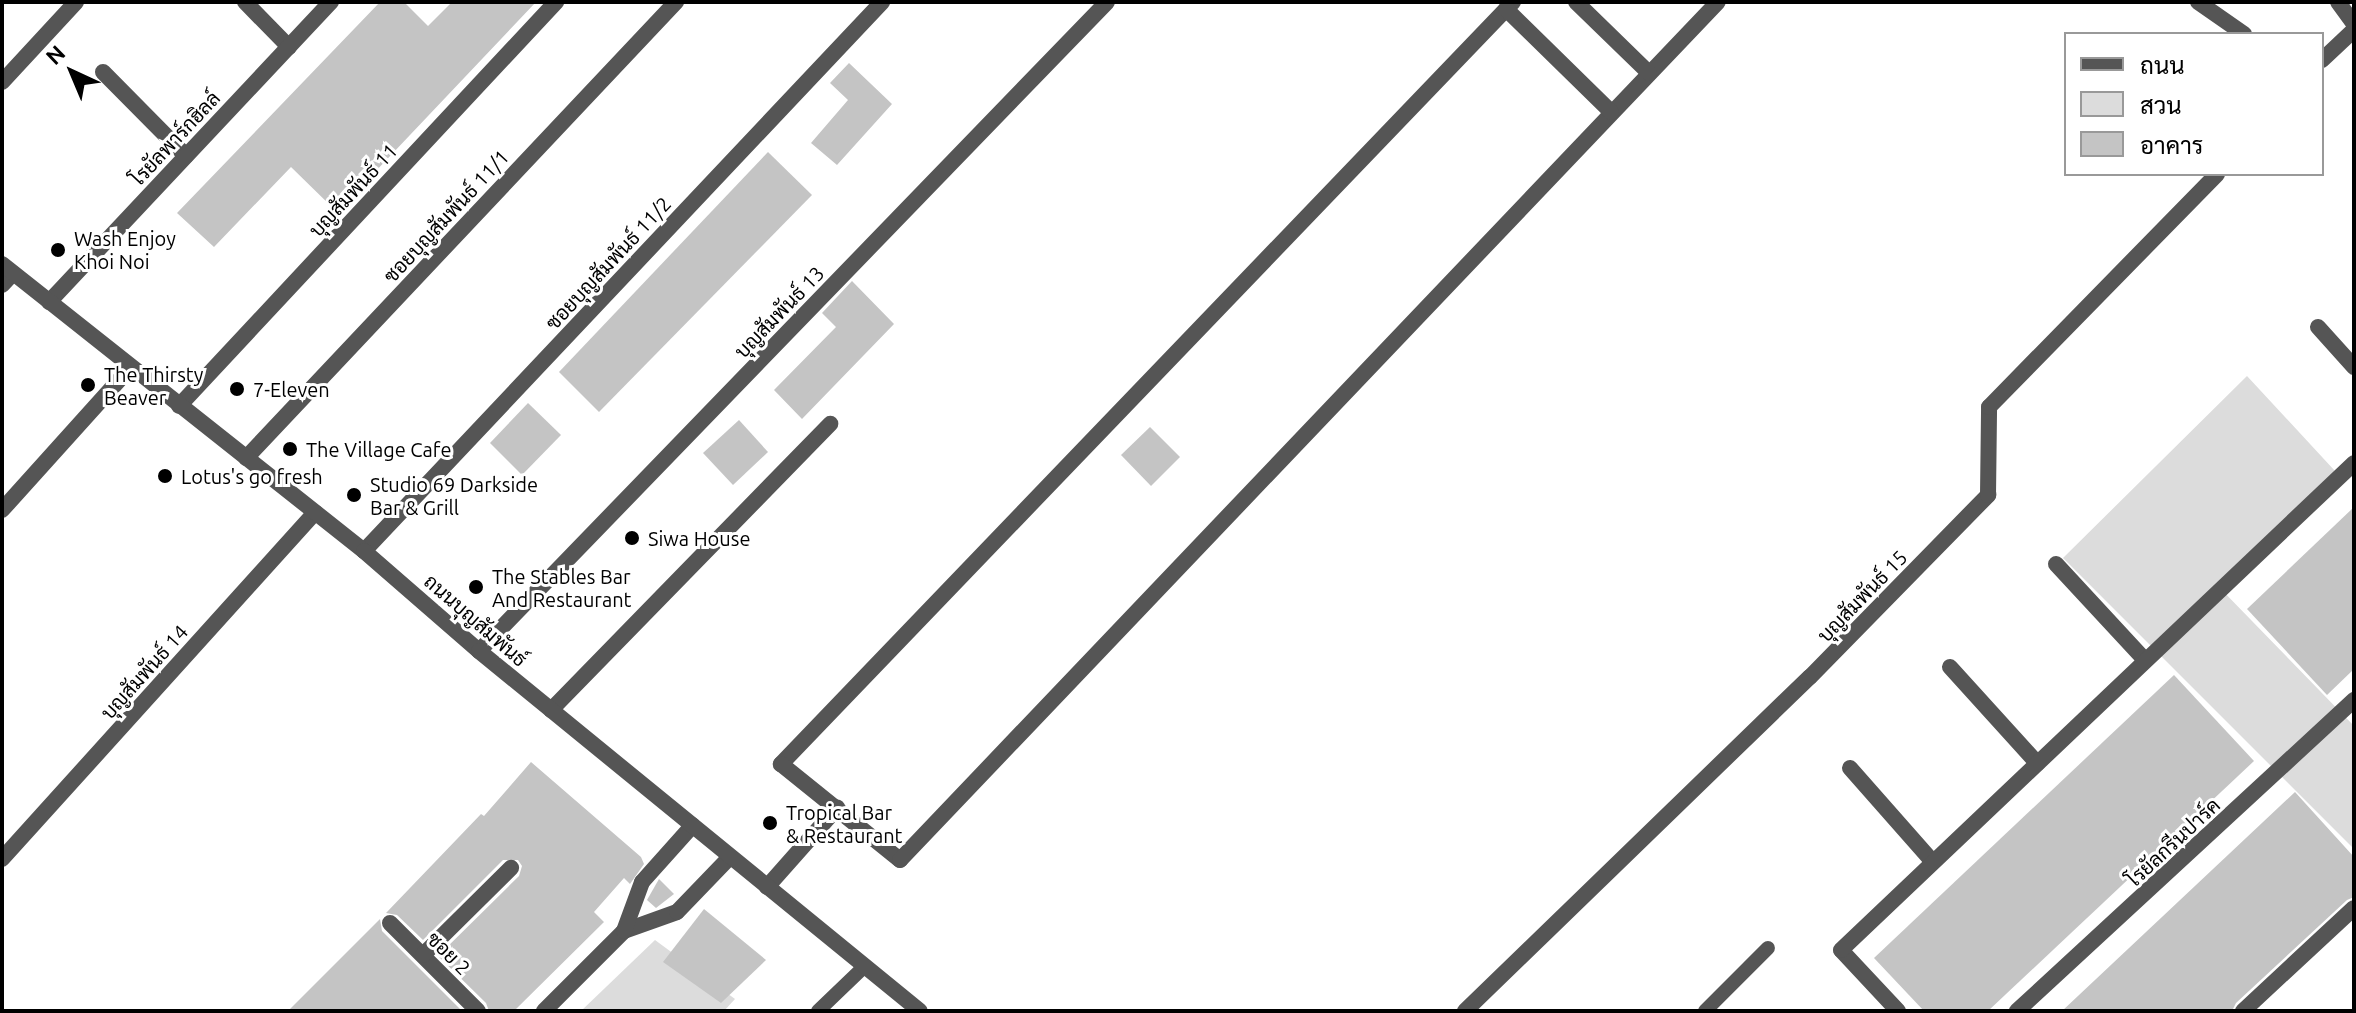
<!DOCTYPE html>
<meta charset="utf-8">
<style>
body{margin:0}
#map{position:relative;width:2356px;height:1013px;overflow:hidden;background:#fff;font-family:Ubuntu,Sarabun,sans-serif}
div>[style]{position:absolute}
.green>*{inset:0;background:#dcdcdc}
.building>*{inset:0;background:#c4c4c4}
.service>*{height:14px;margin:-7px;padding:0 7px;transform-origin:7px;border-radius:7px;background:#555}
.minor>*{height:16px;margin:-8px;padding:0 8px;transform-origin:8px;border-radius:8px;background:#555}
.tertiary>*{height:16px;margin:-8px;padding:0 8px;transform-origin:8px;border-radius:8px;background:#555}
.dots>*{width:22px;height:22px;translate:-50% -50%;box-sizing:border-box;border:4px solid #fff;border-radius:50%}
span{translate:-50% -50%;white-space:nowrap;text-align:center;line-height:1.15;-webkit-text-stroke:6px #fff;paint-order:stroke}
.street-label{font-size:20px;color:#000}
.poi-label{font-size:20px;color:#000}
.left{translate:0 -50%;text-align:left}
.frame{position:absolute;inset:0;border:4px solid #000;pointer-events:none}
.legend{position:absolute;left:2064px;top:32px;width:260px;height:144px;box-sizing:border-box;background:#fff;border:2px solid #999;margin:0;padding:10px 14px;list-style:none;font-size:24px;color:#000}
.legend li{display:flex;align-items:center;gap:16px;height:40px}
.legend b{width:40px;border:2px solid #999}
.north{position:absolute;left:32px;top:32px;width:80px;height:80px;-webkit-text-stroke:6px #fff;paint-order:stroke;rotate:316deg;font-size:22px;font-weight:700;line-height:32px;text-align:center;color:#000}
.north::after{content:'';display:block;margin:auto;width:28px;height:36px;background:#000;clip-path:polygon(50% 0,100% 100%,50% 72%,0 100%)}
</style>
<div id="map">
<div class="green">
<div style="clip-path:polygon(2247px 376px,2335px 471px,2216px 584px,2354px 726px,2354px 849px,2063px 558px)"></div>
<div style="clip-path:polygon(655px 940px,735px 999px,724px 1011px,581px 1011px)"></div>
</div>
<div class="building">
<div style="clip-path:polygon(380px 2px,404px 2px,428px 26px,452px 2px,536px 2px,337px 212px,291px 167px,214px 247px,177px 213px)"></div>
<div style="clip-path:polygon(849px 63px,892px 104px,837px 165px,811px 143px,848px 100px,830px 83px)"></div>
<div style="clip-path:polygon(768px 152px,812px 195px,599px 412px,559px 372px)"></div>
<div style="clip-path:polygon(852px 281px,894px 324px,802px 419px,774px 390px,836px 327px,822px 313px)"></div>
<div style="clip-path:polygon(528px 403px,561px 435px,522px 475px,490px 443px)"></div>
<div style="clip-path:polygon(739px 420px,768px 452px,733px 485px,703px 453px)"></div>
<div style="clip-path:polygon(1150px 427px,1180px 457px,1151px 486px,1121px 455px)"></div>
<div style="clip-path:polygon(2354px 507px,2354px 669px,2327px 695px,2247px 609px)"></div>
<div style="clip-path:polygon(2174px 675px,2254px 761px,1988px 1011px,1924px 1011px,1874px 958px)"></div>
<div style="clip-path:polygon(531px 762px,641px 857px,644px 864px,630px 884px,624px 878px,594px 912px,604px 922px,514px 1011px,489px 1011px,486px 1003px,438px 956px,519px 876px,522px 866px,518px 860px,503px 860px,423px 940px,397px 915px,386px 913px,481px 814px,484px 816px)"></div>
<div style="clip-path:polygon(2295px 792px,2354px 857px,2354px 897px,2347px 900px,2236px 1003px,2232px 1011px,2062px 1011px)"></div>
<div style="clip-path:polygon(659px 879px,674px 894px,656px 908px,647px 900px)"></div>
<div style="clip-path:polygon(704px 909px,766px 960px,721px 1003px,663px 962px)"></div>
<div style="clip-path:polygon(380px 919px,382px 931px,462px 1011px,288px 1011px)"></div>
</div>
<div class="service">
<div style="left:818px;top:1011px;width:65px;rotate:-43.8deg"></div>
<div style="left:1705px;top:1011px;width:89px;rotate:-45deg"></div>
</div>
<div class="minor">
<div style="left:245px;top:2px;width:63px;rotate:45.6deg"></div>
<div style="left:1513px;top:2px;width:1057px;rotate:133.85deg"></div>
<div style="left:781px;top:764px;width:153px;rotate:38.9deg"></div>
<div style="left:900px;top:860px;width:1185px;rotate:-46.37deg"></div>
<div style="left:1576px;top:2px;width:102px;rotate:44.2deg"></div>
<div style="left:2198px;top:2px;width:56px;rotate:34.8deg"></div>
<div style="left:2338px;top:2px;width:27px;rotate:54deg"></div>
<div style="left:1506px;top:9px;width:147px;rotate:44.4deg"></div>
<div style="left:2322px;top:60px;width:44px;rotate:-43.2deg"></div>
<div style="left:103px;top:72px;width:118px;rotate:45.3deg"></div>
<div style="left:2px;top:82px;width:109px;rotate:-47.2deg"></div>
<div style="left:2px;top:285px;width:16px;rotate:-47deg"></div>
<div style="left:49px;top:302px;width:412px;rotate:-46.8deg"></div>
<div style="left:2318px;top:327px;width:54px;rotate:48deg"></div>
<div style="left:179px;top:406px;width:553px;rotate:-46.98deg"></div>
<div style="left:246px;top:458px;width:627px;rotate:-46.68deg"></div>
<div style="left:2px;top:510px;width:191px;rotate:-48deg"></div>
<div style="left:364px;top:551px;width:755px;rotate:-46.66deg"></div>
<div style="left:2056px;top:564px;width:129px;rotate:47.2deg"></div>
<div style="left:479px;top:651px;width:903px;rotate:-45.94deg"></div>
<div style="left:1950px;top:667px;width:130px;rotate:47.8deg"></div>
<div style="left:551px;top:710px;width:400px;rotate:-45.7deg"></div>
<div style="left:1850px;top:768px;width:124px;rotate:48.6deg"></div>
<div style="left:2px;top:859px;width:467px;rotate:-47.9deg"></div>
<div style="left:767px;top:887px;width:106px;rotate:-48.5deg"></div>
<div style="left:390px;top:923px;width:124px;rotate:45deg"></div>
<div style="left:624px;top:931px;width:56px;rotate:-19.7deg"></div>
<div style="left:677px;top:912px;width:75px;rotate:-46.1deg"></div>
<div style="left:423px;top:955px;width:124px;rotate:-44.7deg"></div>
<div style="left:544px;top:1011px;width:113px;rotate:-45deg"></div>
<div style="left:624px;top:931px;width:52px;rotate:-69.8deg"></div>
<div style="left:642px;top:882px;width:76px;rotate:-48.2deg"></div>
<div style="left:1465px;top:1011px;width:480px;rotate:-44.1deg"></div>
<div style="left:1810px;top:677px;width:255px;rotate:-45.6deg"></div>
<div style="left:1988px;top:495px;width:88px;rotate:-89.3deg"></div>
<div style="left:1989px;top:407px;width:326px;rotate:-45.6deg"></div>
<div style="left:1898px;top:1011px;width:83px;rotate:-133.1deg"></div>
<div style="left:1841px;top:950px;width:707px;rotate:-43.51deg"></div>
<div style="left:2017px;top:1011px;width:459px;rotate:-42.7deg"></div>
<div style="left:2243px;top:1011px;width:151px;rotate:-42.9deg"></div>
</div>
<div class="tertiary">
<div style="left:2px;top:264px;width:462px;rotate:38.4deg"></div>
<div style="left:364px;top:551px;width:152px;rotate:41deg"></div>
<div style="left:479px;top:651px;width:569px;rotate:39.23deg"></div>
</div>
<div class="dots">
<div style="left:58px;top:250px;background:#000"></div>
<div style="left:88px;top:385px;background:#000"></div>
<div style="left:237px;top:389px;background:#000"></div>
<div style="left:290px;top:449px;background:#000"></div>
<div style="left:165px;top:476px;background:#000"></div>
<div style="left:354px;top:495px;background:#000"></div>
<div style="left:632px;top:538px;background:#000"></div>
<div style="left:476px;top:587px;background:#000"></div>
<div style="left:770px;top:823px;background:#000"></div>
</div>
<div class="street-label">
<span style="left:175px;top:138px;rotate:-47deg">โรยัลพาร์กฮิลล์</span>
<span style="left:353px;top:190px;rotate:-47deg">บุญสัมพันธ์ 11</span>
<span style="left:446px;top:216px;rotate:-47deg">ซอยบุญสัมพันธ์ 11/1</span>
<span style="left:608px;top:263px;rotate:-47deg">ซอยบุญสัมพันธ์ 11/2</span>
<span style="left:779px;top:312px;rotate:-46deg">บุญสัมพันธ์ 13</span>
<span style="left:1862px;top:596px;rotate:-46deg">บุญสัมพันธ์ 15</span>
<span style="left:476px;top:620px;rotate:41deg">ถนนบุญสัมพันธ์</span>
<span style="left:144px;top:672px;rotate:-48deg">บุญสัมพันธ์ 14</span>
<span style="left:2173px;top:842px;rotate:-43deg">โรยัลกรีนปาร์ค</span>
<span style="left:449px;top:953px;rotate:45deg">ซอย 2</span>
</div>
<div class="poi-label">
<span class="left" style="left:74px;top:250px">Wash Enjoy<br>Khoi Noi</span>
<span class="left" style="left:104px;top:386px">The Thirsty<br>Beaver</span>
<span class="left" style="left:253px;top:389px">7-Eleven</span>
<span class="left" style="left:306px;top:449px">The Village Cafe</span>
<span class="left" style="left:181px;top:476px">Lotus's go fresh</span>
<span class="left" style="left:370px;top:496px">Studio 69 Darkside<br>Bar &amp; Grill</span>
<span class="left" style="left:648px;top:538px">Siwa House</span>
<span class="left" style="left:492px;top:588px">The Stables Bar<br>And Restaurant</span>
<span class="left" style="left:786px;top:824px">Tropical Bar<br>&amp; Restaurant</span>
</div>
<div class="frame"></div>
<ul class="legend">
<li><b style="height:10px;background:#555"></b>ถนน</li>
<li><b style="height:22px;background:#dcdcdc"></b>สวน</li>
<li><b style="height:22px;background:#c4c4c4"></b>อาคาร</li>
</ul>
<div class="north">N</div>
</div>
